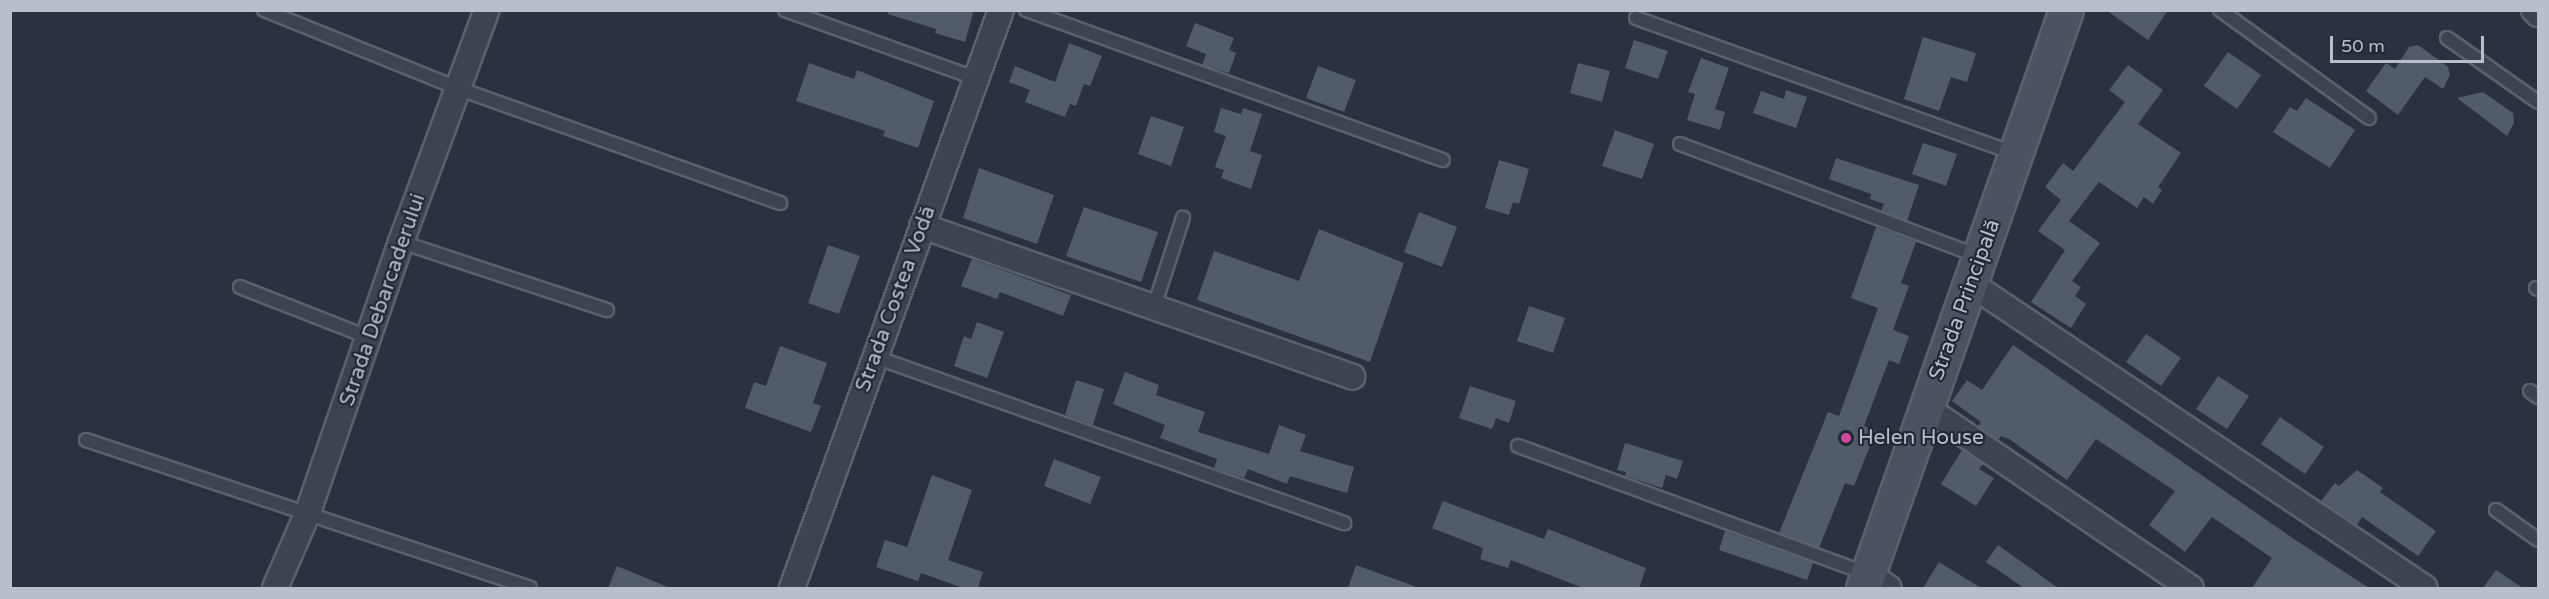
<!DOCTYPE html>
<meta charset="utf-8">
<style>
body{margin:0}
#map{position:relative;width:2549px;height:599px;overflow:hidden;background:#29323e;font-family:"Varela Round",sans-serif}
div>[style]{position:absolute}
.building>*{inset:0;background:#525b69}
.roads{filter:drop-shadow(2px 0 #5a626c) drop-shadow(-2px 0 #5a626c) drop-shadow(0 2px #5a626c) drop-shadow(0 -2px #5a626c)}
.lane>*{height:12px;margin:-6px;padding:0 6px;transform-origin:6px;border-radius:6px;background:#3d444f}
.street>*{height:24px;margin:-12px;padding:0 12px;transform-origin:12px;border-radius:12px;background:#3d444f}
.secondary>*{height:33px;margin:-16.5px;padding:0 16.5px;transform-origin:16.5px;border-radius:16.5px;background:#4b5361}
.dots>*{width:16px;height:16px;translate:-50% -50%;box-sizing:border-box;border:3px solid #212934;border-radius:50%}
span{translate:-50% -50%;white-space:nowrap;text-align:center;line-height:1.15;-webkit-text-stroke:4.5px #212934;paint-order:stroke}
.street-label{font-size:21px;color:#b9bfc9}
.poi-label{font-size:21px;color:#b9bfc9}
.left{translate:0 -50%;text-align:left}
.frame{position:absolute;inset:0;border:12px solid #b9bfc9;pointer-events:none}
.scale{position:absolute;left:2330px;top:36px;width:154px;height:27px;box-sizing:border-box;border:3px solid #b9bfc9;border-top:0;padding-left:8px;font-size:18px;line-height:21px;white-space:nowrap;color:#b9bfc9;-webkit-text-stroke:4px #212934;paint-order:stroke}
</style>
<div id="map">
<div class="building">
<div style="clip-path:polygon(889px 10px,974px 10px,965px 42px,935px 33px,936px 29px,888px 14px)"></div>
<div style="clip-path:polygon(2106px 10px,2168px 10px,2148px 40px)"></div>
<div style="clip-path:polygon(1195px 23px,1234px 38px,1229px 50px,1236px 53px,1229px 73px,1202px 65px,1206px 54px,1186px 46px)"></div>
<div style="clip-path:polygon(1923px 37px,1976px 53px,1967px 82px,1951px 77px,1939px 111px,1904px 99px)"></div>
<div style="clip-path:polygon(1634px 40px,1668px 51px,1658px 79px,1625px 68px)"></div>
<div style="clip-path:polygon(1069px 43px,1102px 56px,1090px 86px,1084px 84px,1076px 106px,1070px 104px,1065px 117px,1025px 102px,1030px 90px,1009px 82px,1015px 66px,1055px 82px)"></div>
<div style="clip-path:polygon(2418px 45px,2448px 67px,2450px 75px,2443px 89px,2425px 77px,2398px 115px,2366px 91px,2386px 63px,2395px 69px,2409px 47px)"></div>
<div style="clip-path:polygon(2228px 52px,2261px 75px,2237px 109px,2204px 86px)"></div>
<div style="clip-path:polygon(1701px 58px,1729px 68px,1715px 109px,1725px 112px,1720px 130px,1687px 120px,1695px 94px,1688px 92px)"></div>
<div style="clip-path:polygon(809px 63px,854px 79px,857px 70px,934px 101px,918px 148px,883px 136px,885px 131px,796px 101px)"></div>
<div style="clip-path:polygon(1578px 63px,1610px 71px,1602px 102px,1570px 93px)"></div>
<div style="clip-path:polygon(2128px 65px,2163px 90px,2138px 124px,2181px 153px,2158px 187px,2162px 190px,2153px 204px,2144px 197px,2137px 208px,2099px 182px,2069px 221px,2100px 243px,2072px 281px,2081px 287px,2075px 296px,2086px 304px,2071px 328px,2031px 302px,2065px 250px,2038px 231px,2061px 200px,2045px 187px,2063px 163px,2073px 171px,2125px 102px,2109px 90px)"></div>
<div style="clip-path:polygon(1318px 66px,1356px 80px,1344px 112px,1306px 98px)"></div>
<div style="clip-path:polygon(1786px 90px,1807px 97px,1796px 128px,1753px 113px,1761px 91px,1784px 99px)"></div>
<div style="clip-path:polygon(2483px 92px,2513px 113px,2514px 123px,2507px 136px,2457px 98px)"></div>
<div style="clip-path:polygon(2306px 98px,2355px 130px,2330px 168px,2273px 132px,2290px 107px,2297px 111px)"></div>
<div style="clip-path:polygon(1221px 108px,1241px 114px,1243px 108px,1262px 114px,1250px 151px,1262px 155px,1251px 189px,1221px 178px,1224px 170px,1215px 167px,1226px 136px,1214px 132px)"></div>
<div style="clip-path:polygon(1151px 116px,1184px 127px,1171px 166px,1138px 154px)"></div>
<div style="clip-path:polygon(1615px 130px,1654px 144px,1642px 179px,1602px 166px)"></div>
<div style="clip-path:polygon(1923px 143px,1957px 154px,1946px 186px,1912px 174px)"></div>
<div style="clip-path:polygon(1836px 158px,1919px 185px,1907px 221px,1881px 211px,1884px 204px,1870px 199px,1871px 194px,1829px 179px)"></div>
<div style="clip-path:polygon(1499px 160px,1529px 169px,1519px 204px,1513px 202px,1509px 215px,1485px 208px)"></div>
<div style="clip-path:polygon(979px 168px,1054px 195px,1037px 244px,963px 218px)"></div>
<div style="clip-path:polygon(1084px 207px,1158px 232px,1141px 282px,1066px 256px)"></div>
<div style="clip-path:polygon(1419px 212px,1457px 227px,1442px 267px,1404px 252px)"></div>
<div style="clip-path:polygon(1876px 227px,1916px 242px,1901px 283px,1909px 286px,1893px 330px,1909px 336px,1899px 364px,1889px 360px,1864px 426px,1876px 431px,1854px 486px,1845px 483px,1819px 548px,1779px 533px,1828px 412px,1839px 416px,1878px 308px,1851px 298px)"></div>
<div style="clip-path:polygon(1319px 229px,1404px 263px,1370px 362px,1197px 300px,1214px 251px,1299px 281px)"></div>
<div style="clip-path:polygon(828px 245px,860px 256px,839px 314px,808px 303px)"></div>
<div style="clip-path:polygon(972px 259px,1071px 295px,1063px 316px,1000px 292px,997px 299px,961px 286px)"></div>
<div style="clip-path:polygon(1529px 306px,1565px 318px,1553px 353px,1517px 341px)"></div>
<div style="clip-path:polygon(977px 322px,1004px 332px,987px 378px,954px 366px,964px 336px,971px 339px)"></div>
<div style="clip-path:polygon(2146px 334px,2181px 358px,2161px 386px,2126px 362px)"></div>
<div style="clip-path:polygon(2013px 345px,2297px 541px,2369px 588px,2252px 588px,2272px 558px,2212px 517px,2185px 552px,2149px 525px,2175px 491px,2096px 439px,2067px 480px,2009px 439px,2001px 436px,1998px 440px,1978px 426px,1981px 422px,1952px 401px,1967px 380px,1982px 390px)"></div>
<div style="clip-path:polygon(780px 346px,827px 363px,813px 403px,821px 406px,811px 432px,745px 408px,754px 382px,766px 386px)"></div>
<div style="clip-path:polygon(1125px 372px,1159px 385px,1156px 395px,1205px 412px,1198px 432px,1269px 454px,1279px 425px,1306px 435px,1300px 451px,1354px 467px,1347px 493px,1290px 476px,1287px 484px,1248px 469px,1244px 478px,1214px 468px,1217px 459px,1160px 438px,1165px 425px,1113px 404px)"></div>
<div style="clip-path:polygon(2218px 376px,2249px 396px,2227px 429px,2196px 409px)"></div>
<div style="clip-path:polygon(1076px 380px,1104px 389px,1093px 425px,1065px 415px)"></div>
<div style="clip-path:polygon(1470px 386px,1516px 401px,1509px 423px,1496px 418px,1492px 429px,1459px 418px)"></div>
<div style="clip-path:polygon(2280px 417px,2324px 447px,2305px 474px,2261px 444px)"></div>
<div style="clip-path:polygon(1625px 443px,1683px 461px,1677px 479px,1666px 475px,1662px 488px,1625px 476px,1626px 472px,1617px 470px)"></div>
<div style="clip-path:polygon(1962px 450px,1983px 464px,1979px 469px,1994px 478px,1976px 506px,1941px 484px)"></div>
<div style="clip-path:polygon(1054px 459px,1101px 477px,1090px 504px,1044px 486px)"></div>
<div style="clip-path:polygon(2357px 470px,2383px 488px,2380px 492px,2436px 531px,2418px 556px,2362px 517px,2357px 525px,2321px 501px,2335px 483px,2339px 486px)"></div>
<div style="clip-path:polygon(932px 475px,972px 490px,948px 560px,983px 572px,978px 588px,963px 588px,921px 573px,918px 581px,876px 567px,885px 540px,907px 547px)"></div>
<div style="clip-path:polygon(1443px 501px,1544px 539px,1548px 529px,1646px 568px,1639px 588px,1583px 588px,1511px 560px,1508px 568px,1480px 559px,1483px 548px,1432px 528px)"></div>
<div style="clip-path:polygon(1725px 531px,1813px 563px,1807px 580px,1719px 550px)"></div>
<div style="clip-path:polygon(1998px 545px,2058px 588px,2024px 588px,1986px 562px)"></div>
<div style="clip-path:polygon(1939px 562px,1981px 588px,1923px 588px)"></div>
<div style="clip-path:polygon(1356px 565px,1414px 586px,1414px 588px,1348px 588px)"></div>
<div style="clip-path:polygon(617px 566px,670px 588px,608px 588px)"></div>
<div style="clip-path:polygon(2496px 570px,2523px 588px,2483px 588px)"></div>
</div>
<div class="roads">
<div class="lane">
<div style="left:264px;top:10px;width:211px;rotate:22deg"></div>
<div style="left:460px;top:89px;width:340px;rotate:19.6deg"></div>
<div style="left:785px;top:10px;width:202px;rotate:19.7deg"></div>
<div style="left:1026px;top:10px;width:443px;rotate:19.8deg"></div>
<div style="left:2220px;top:10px;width:184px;rotate:35.9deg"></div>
<div style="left:1636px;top:18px;width:401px;rotate:19.7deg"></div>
<div style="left:2447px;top:38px;width:111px;rotate:35.1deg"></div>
<div style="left:1680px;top:144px;width:321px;rotate:20.6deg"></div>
<div style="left:401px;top:242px;width:217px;rotate:18.3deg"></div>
<div style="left:240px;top:287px;width:140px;rotate:21.4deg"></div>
<div style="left:2536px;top:288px;width:2px;rotate:27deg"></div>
<div style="left:1154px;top:307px;width:94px;rotate:-72deg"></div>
<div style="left:875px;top:357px;width:498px;rotate:19.5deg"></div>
<div style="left:2530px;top:391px;width:10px;rotate:37deg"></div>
<div style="left:86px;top:440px;width:468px;rotate:18.4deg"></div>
<div style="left:1518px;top:446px;width:372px;rotate:20.1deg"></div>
<div style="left:2496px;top:510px;width:52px;rotate:35.5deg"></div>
</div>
<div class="street">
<div style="left:2534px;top:10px;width:6px;rotate:45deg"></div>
<div style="left:922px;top:226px;width:456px;rotate:19.3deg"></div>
<div style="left:1971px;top:284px;width:546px;rotate:33.81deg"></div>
<div style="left:1926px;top:408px;width:320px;rotate:34.2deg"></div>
<div style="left:1868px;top:574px;width:25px;rotate:34deg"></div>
<div style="left:275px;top:588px;width:83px;rotate:-66.5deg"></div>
<div style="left:308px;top:512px;width:286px;rotate:-71deg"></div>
<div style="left:401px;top:242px;width:247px;rotate:-69.7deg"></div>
<div style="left:792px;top:588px;width:615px;rotate:-70.12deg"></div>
</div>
<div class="secondary">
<div style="left:1863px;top:588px;width:613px;rotate:-70.65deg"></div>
</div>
</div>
<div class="dots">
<div style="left:1846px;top:438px;background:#d1479c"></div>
</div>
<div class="street-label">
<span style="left:896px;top:299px;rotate:-70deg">Strada Costea Vodă</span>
<span style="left:383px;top:300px;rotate:-71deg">Strada Debarcaderului</span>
<span style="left:1965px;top:300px;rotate:-70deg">Strada Principală</span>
</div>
<div class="poi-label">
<span class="left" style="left:1858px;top:438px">Helen House</span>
</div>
<div class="frame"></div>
<div class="scale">50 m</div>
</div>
